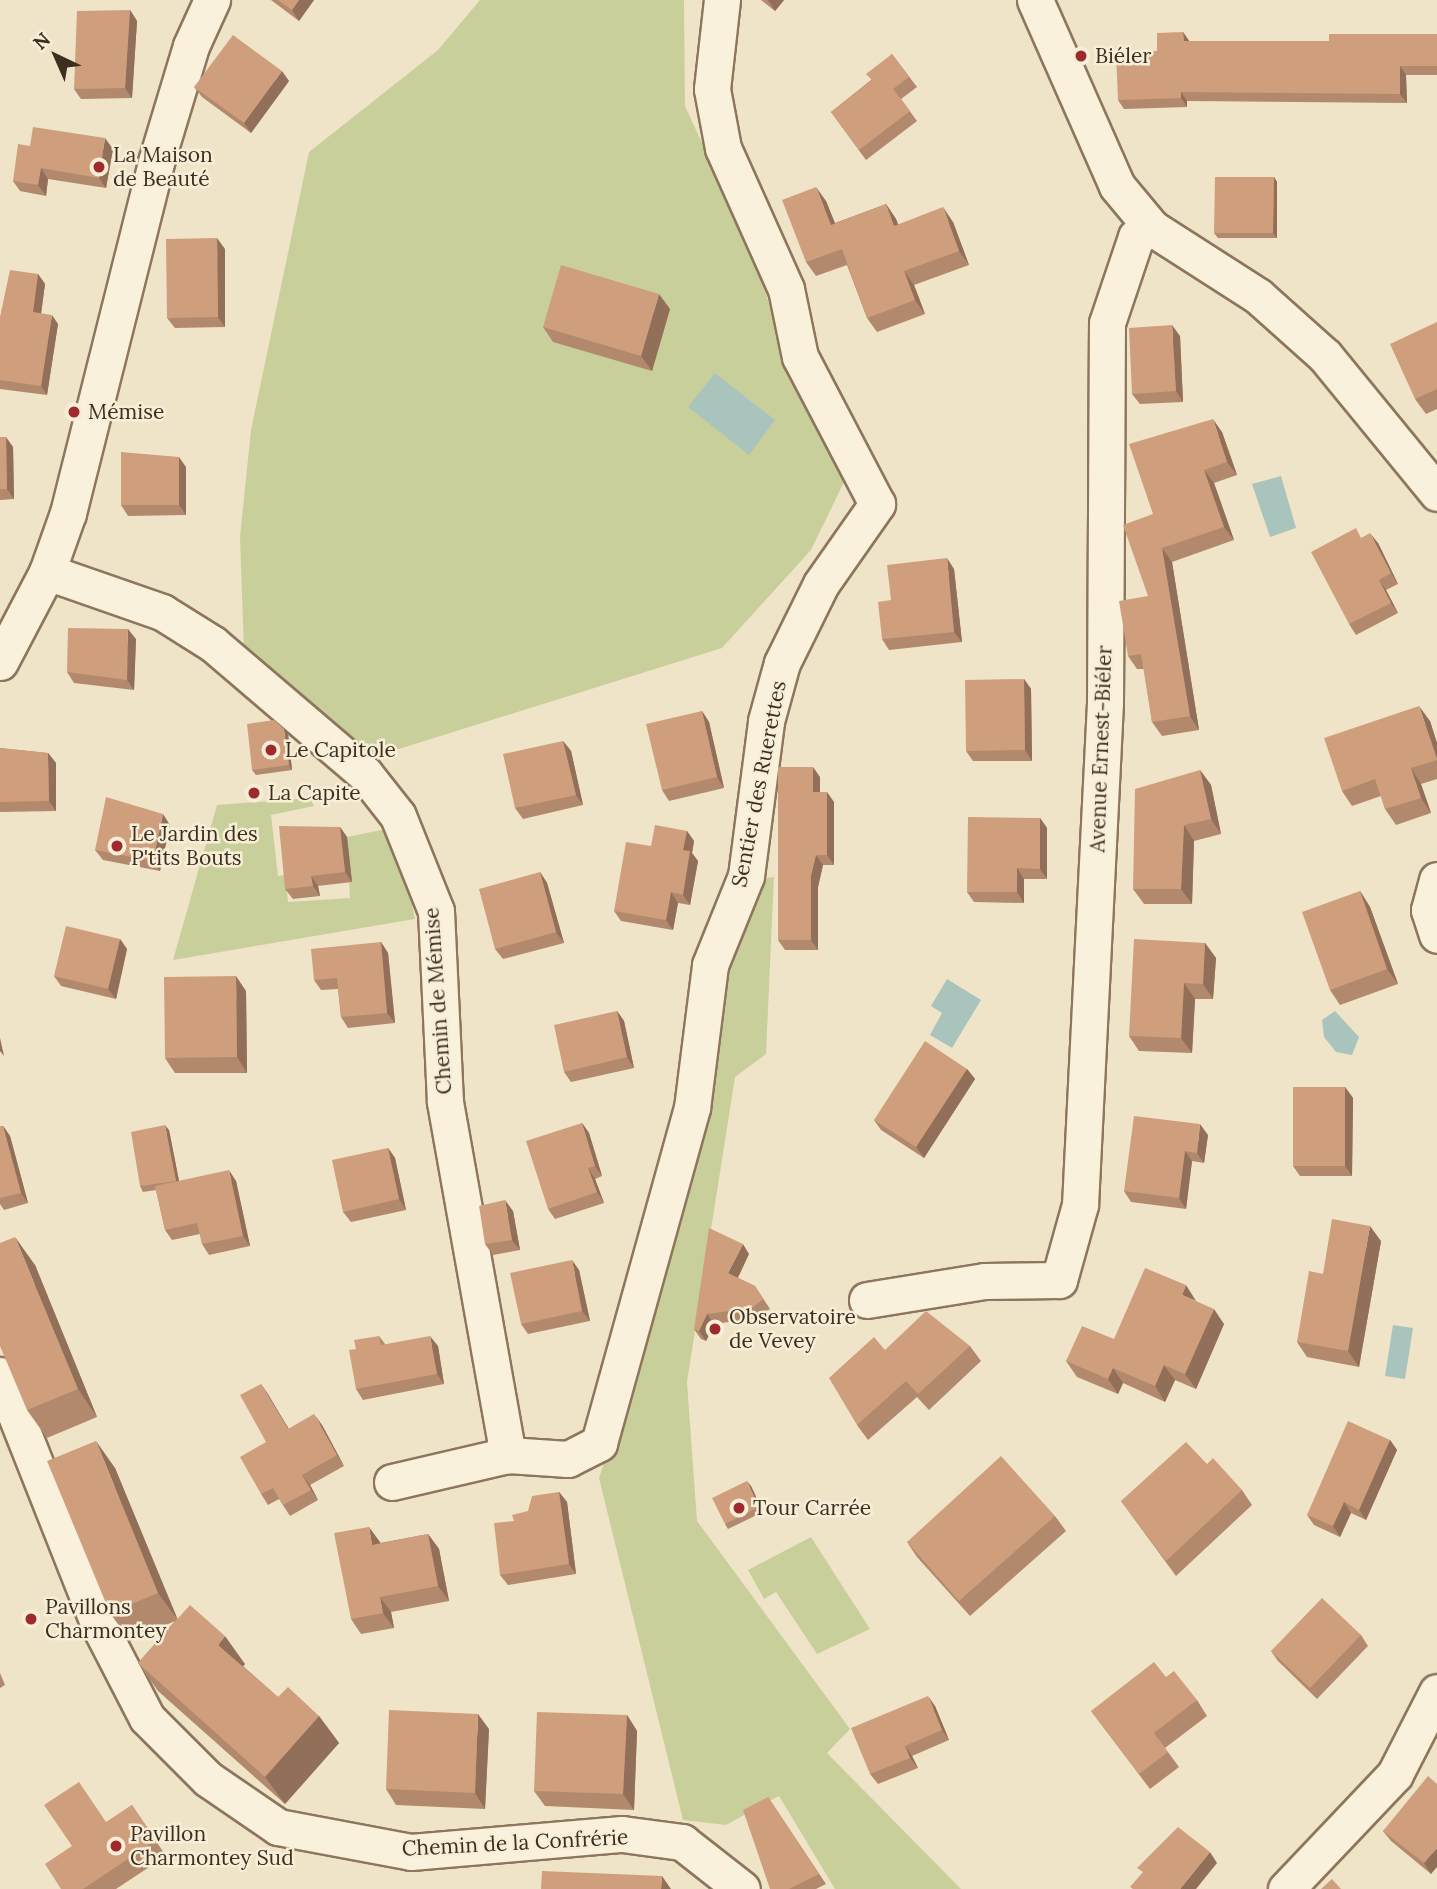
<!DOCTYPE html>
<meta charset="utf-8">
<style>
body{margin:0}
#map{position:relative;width:1437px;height:1889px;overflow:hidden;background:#f0e4c8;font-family:Lora,serif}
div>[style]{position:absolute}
.green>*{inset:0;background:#c9cf9b}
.water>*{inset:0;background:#a9c4bc}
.roads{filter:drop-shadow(2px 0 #8d765c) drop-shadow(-2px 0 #8d765c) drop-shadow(0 2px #8d765c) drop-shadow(0 -2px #8d765c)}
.minor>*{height:35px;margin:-17.5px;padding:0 17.5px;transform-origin:17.5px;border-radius:17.5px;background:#faf1dc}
.wall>*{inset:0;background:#b2896c}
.shaded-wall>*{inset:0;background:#916f58}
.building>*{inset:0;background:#cf9f7d}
.dots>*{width:19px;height:19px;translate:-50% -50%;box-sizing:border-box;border:4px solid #f7eed8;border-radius:50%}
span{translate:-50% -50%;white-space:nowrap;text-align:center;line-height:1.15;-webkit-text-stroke:5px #f7eed8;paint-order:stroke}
.poi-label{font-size:21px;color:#3d2e20}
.left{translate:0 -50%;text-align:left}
.street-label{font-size:21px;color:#3d2e20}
.north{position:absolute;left:21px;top:21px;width:70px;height:70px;-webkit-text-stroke:5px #f7eed8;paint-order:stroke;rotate:316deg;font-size:19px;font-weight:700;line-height:28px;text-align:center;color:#3d2e20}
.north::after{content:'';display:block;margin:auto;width:24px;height:32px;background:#3d2e20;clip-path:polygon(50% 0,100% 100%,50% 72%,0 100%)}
</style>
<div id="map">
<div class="green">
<div style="clip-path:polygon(480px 0,684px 0,685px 106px,753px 253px,782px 345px,846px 478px,811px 550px,722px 648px,370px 758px,244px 652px,240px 537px,251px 430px,309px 152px,438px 50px)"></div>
<div style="clip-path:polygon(310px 798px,314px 806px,271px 815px,278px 876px,285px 875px,288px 902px,350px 898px,347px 837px,386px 829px,407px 878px,415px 919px,173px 960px,217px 805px)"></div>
<div style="clip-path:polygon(774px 877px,766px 1054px,735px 1077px,687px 1382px,697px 1521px,850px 1729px,827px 1753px,961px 1889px,835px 1889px,779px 1796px,726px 1825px,683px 1820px,599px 1478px,660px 1290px,719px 972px,753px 879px)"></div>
<div style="clip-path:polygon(811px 1537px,870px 1629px,817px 1654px,776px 1592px,764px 1599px,748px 1570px)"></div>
</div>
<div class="water">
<div style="clip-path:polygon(715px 373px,775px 420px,749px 455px,688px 407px)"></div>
<div style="clip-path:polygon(1281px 476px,1296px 528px,1270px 537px,1252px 484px)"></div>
<div style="clip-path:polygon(947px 979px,981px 1000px,952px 1048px,930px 1035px,942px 1013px,931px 1006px)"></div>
<div style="clip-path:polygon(1335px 1011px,1359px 1037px,1352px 1055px,1336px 1052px,1324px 1037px,1322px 1020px)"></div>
<div style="clip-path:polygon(1393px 1325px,1413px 1328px,1405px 1379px,1385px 1376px)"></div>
</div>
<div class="roads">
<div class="minor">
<div style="left:1035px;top:0;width:203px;rotate:66.2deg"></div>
<div style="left:1117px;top:186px;width:55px;rotate:50.2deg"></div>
<div style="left:1152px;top:228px;width:126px;rotate:32.7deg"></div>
<div style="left:1258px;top:296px;width:90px;rotate:41.8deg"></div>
<div style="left:1325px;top:356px;width:177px;rotate:50.7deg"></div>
<div style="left:47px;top:572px;width:122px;rotate:19.2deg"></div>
<div style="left:162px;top:612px;width:60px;rotate:32.1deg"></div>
<div style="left:213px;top:644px;width:200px;rotate:40.5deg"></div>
<div style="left:365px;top:774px;width:53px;rotate:51.8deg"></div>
<div style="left:398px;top:816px;width:102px;rotate:68.2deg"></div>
<div style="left:436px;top:911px;width:191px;rotate:87.3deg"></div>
<div style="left:445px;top:1102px;width:359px;rotate:79.9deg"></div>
<div style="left:0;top:662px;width:102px;rotate:-62.4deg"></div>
<div style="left:47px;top:572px;width:63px;rotate:-70.4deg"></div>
<div style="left:68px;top:513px;width:362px;rotate:-75.9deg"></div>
<div style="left:156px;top:162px;width:121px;rotate:-73.2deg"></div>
<div style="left:191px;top:46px;width:51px;rotate:-65.5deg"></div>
<div style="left:1437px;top:880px;width:31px;rotate:105deg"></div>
<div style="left:1429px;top:910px;width:26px;rotate:72deg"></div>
<div style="left:867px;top:1300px;width:119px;rotate:-9.2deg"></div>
<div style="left:984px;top:1281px;width:75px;rotate:-0.8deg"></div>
<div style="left:1059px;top:1280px;width:78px;rotate:-74.4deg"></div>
<div style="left:1080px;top:1205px;width:503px;rotate:-87.15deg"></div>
<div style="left:1105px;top:703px;width:380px;rotate:-89.7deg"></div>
<div style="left:1107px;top:323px;width:91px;rotate:-71.4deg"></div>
<div style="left:1136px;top:237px;width:18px;rotate:-29deg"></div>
<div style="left:0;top:1375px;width:271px;rotate:68.4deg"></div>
<div style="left:100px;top:1627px;width:102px;rotate:62.7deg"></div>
<div style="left:147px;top:1718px;width:86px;rotate:45deg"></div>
<div style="left:208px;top:1779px;width:85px;rotate:34.4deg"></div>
<div style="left:278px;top:1827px;width:135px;rotate:10.6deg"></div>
<div style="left:411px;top:1852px;width:212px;rotate:-4.9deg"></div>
<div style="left:622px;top:1834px;width:61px;rotate:7.6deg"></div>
<div style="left:682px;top:1842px;width:76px;rotate:38.1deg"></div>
<div style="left:392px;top:1482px;width:119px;rotate:-13.1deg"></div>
<div style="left:508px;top:1455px;width:60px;rotate:3.8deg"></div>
<div style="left:568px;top:1459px;width:35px;rotate:-27deg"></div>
<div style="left:599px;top:1443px;width:348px;rotate:-74.5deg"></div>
<div style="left:692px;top:1108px;width:144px;rotate:-82.8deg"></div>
<div style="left:710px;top:965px;width:96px;rotate:-68deg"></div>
<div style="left:746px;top:876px;width:156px;rotate:-82.6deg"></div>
<div style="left:766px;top:721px;width:60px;rotate:-74.6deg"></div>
<div style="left:782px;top:663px;width:88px;rotate:-63.7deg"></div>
<div style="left:821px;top:584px;width:98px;rotate:-55deg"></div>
<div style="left:877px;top:504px;width:166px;rotate:-117.6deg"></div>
<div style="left:800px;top:357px;width:69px;rotate:-101.6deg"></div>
<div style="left:786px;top:289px;width:154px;rotate:-114.1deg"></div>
<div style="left:723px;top:148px;width:60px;rotate:-100.6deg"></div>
<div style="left:712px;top:89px;width:90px;rotate:-83.6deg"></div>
<div style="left:1286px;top:1889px;width:158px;rotate:-46.5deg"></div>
<div style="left:1395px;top:1774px;width:92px;rotate:-62.9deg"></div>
</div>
</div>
<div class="wall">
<div style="clip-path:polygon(271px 0,314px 0,299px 21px)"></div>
<div style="clip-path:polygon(761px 0,784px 0,775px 11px)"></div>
<div style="clip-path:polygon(130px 10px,137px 21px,132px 98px,81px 99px,74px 89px)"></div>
<div style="clip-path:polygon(1183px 32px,1189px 41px,1329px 41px,1437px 34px,1437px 75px,1406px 75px,1407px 103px,1187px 101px,1187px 107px,1124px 109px,1118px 100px,1157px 51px)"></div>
<div style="clip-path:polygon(892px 54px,917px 87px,901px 99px,917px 121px,866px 160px,831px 112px,871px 80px)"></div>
<div style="clip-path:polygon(289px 81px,251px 133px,202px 97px,194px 87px)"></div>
<div style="clip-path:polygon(30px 146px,113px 149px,106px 188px,48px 179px,46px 196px,20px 191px,13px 181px)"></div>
<div style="clip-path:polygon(1274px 177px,1277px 182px,1277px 238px,1218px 238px,1214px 233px)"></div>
<div style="clip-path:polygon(826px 201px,835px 223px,886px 204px,896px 219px,898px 224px,953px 222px,969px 265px,914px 285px,925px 314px,877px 332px,867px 318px,847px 265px,816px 276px,806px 262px)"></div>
<div style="clip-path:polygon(225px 249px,225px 327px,175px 328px,167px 318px)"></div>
<div style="clip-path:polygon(38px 274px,45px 284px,41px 313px,58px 324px,47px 395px,0 389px,0 317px)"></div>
<div style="clip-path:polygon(670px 309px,652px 371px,553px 342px,543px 327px)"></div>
<div style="clip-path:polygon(1437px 322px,1437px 409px,1426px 414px,1415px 399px)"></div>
<div style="clip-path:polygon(1180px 336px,1183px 402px,1140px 404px,1132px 394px)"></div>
<div style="clip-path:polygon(1222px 432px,1237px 475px,1214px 483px,1234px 540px,1172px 562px,1199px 730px,1162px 736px,1152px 722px,1144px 669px,1137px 669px,1128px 656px,1148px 596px,1153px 514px)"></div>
<div style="clip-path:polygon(0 437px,13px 447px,14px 499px,0 500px)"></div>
<div style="clip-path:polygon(186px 467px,186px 515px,128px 516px,121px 505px)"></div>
<div style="clip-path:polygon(1362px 537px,1378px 543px,1398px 584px,1386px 590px,1398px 613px,1356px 635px,1349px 624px)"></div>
<div style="clip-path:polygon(954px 569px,962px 642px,889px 650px,882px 639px)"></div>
<div style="clip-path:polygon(136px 639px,134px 690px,74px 683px,67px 672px)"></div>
<div style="clip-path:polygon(1024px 679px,1031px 689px,1032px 761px,973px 761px,966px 751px)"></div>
<div style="clip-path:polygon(702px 711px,709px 722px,724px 788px,669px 801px,662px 790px)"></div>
<div style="clip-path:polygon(1430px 721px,1437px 743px,1437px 779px,1421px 784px,1431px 813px,1396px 825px,1385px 809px,1381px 796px,1352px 806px,1342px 791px)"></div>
<div style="clip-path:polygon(288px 734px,292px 770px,256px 775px,252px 770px)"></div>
<div style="clip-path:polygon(563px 741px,571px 751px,583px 805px,523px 819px,515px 808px)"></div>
<div style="clip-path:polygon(0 748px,48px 753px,56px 763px,56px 811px,0 812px)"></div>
<div style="clip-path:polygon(1200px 770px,1211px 785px,1221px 834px,1194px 841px,1192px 904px,1144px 904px,1133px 889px)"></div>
<div style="clip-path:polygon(820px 777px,820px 792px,834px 802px,834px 865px,823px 865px,818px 887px,818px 950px,785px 950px,778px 940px)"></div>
<div style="clip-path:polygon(1040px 818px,1047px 828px,1047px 879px,1024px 879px,1024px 903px,974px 902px,967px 892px)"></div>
<div style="clip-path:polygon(170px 825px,160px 871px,103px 860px,95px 850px)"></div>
<div style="clip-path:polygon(340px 827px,347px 837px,352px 882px,318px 886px,320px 896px,293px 899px,285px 889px)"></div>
<div style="clip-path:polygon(687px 831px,694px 841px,692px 853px,698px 861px,690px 905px,678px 903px,673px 930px,621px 921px,614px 911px,651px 846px)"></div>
<div style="clip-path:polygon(540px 872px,547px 883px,564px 943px,503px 959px,495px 949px)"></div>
<div style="clip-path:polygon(1360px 891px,1370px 907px,1398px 984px,1340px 1005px,1330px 990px)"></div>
<div style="clip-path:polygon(120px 939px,127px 949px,116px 999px,61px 986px,54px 976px)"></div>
<div style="clip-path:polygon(381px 942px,388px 953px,395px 1023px,348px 1028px,341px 1017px,338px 989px,321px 990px,314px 980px)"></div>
<div style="clip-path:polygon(1205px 943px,1216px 958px,1213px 999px,1195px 999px,1192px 1053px,1139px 1051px,1129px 1036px)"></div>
<div style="clip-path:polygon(246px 991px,247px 1073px,175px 1073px,165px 1058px)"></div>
<div style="clip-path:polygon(617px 1011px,624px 1021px,634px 1068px,571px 1082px,564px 1072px)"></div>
<div style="clip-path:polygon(967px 1069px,975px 1079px,924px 1158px,881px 1130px,874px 1120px)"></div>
<div style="clip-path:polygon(1345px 1087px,1353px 1098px,1352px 1176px,1300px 1176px,1293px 1166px)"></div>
<div style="clip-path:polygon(582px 1123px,589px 1133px,602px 1176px,595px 1179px,604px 1203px,555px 1219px,548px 1209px)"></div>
<div style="clip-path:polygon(0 1126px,3px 1126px,10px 1136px,28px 1203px,4px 1210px,0 1204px)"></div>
<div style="clip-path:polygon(169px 1130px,179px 1181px,236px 1181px,250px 1246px,209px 1255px,202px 1244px,200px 1234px,172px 1240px,165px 1230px,156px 1190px,143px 1192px,140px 1186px)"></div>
<div style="clip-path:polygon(1208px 1135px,1204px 1163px,1192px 1161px,1186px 1209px,1131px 1202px,1124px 1191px)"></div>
<div style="clip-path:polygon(388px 1148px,395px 1158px,406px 1210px,351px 1222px,343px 1212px)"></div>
<div style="clip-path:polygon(513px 1211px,520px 1250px,493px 1255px,485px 1244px)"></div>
<div style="clip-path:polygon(1381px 1241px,1359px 1367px,1307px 1357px,1297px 1342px,1323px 1274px)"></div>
<div style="clip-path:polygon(749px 1254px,738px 1278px,755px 1286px,770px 1309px,759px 1318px,714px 1324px,706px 1341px,701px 1339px,694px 1329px)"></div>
<div style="clip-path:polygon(35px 1265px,97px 1417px,47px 1438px,27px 1410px)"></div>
<div style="clip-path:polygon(579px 1270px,590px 1321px,528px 1334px,521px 1324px)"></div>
<div style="clip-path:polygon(1196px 1301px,1224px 1324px,1196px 1389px,1175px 1380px,1165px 1402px,1123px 1383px,1118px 1394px,1077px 1377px,1066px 1361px)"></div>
<div style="clip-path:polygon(379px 1336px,385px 1344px,438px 1346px,444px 1384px,363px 1400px,356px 1389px,356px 1349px)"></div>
<div style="clip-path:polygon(970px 1346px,981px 1361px,929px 1410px,917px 1397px,868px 1440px,857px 1425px,885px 1350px)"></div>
<div style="clip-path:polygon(261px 1384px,289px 1429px,322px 1425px,344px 1466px,310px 1485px,318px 1500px,290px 1516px,279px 1499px,268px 1505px,261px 1494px,266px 1442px)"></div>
<div style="clip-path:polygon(1390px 1440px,1397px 1450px,1366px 1520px,1351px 1513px,1340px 1537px,1314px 1525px,1307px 1515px)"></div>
<div style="clip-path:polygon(1207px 1464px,1242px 1490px,1252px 1505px,1176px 1576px,1121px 1501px)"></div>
<div style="clip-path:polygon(115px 1468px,177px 1619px,245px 1664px,243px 1666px,278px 1697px,319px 1716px,339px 1743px,285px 1804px,158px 1691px,138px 1663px,175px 1621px,130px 1641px,110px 1613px)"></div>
<div style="clip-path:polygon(751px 1486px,763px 1512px,728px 1529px,725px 1524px)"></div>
<div style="clip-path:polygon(559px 1492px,567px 1502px,576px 1574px,508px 1585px,500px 1575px,514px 1521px)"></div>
<div style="clip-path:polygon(1055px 1516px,1066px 1531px,970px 1616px,917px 1557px,907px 1542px)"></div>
<div style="clip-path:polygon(428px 1534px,439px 1549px,449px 1601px,391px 1612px,394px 1628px,361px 1634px,351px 1619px,380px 1542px,380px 1543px)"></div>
<div style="clip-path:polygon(1361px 1635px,1368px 1646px,1317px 1699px,1278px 1661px,1271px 1651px)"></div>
<div style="clip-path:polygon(0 1673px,5px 1685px,0 1688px)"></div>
<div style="clip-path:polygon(1166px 1677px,1197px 1700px,1207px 1716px,1165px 1748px,1179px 1767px,1150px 1789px,1091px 1711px)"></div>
<div style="clip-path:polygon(935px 1706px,949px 1740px,912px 1756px,918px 1768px,878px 1784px,870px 1774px)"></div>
<div style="clip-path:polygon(627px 1715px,637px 1731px,634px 1810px,545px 1806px,534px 1791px)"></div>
<div style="clip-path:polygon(489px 1729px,485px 1809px,396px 1805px,386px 1789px)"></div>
<div style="clip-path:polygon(1437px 1784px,1431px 1874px,1391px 1841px,1383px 1831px)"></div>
<div style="clip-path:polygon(768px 1797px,826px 1884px,816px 1889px,770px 1889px)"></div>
<div style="clip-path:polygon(132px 1805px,166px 1856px,116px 1889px,61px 1889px,72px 1846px)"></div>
</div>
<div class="shaded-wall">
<div style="clip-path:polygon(299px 0,314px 0,299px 21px,292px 10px)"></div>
<div style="clip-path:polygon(768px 0,784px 0,775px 11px)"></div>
<div style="clip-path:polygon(130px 10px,137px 21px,132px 98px,125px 88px)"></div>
<div style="clip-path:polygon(1183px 32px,1190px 42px,1184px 41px)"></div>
<div style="clip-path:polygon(1400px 66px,1406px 75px,1407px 103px,1400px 94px)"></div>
<div style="clip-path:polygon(282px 71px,289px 81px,251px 133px,244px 123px)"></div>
<div style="clip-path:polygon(1181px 92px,1187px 101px,1187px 107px,1181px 98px)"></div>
<div style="clip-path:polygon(105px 138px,113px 149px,106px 188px,99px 178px)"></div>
<div style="clip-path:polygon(41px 168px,48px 179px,46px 196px,38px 185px)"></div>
<div style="clip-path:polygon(1274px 177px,1277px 182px,1277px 238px,1273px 233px)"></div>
<div style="clip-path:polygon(816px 187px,826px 201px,841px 239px,831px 225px)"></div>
<div style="clip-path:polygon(886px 204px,896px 219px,904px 240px,894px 226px)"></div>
<div style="clip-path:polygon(943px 207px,953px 222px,969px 265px,959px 251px)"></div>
<div style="clip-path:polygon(217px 238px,225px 249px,225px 327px,218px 317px)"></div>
<div style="clip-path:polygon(904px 271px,914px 285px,925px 314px,915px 300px)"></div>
<div style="clip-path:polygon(38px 274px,45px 284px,40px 322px,33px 312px)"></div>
<div style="clip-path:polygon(659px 294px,670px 309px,652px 371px,641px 356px)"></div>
<div style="clip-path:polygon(52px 315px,58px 324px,47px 395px,41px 386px)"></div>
<div style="clip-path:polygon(1172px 325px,1180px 336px,1183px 402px,1176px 391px)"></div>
<div style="clip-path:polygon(1213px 419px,1222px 432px,1237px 475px,1227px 462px)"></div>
<div style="clip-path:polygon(6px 437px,13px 447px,14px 499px,7px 489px)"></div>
<div style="clip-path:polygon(179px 457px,186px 467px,186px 515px,179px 505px)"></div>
<div style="clip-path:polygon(1204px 470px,1214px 483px,1234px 540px,1224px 527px)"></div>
<div style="clip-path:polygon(1370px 533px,1378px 543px,1398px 584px,1391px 573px)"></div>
<div style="clip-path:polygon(1162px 548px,1172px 562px,1199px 730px,1190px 716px)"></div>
<div style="clip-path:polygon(947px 558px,954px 569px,962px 642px,954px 632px)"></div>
<div style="clip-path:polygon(1379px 580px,1386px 590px,1398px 613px,1391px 603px)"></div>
<div style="clip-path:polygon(128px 629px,136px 639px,134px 690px,127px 680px)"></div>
<div style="clip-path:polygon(1024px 679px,1031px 689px,1032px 761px,1025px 750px)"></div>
<div style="clip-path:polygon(1419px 706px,1430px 721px,1437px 743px,1437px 759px)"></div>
<div style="clip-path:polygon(702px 711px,709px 722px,724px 788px,717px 777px)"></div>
<div style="clip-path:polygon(284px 729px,288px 734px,292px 770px,289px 765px)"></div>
<div style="clip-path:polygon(563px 741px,571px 751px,583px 805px,576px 795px)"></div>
<div style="clip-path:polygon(48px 753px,56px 763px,56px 811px,49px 801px)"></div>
<div style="clip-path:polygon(813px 767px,820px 777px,820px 802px,813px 792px)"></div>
<div style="clip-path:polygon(1411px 768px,1421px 784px,1431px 813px,1421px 798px)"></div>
<div style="clip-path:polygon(1200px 770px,1211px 785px,1221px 834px,1211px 819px)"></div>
<div style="clip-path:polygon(827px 792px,834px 802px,834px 865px,827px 855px)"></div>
<div style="clip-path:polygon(163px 814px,170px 825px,160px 871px,153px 861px)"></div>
<div style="clip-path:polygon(1040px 818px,1047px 828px,1047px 879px,1040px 869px)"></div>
<div style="clip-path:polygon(1184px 825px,1194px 841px,1192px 904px,1181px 889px)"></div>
<div style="clip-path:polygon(340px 827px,347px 837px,352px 882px,345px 872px)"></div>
<div style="clip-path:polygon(687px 831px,694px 841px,692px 853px,698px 861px,690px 905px,683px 895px,683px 850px)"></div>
<div style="clip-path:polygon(816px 855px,823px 865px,818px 887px,818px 950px,811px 940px,811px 876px)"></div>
<div style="clip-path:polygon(1017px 868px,1024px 879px,1024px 903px,1017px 892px)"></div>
<div style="clip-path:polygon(540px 872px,547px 883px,564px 943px,556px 932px)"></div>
<div style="clip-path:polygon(311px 876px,318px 886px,320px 896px,313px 886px)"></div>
<div style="clip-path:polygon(1360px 891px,1370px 907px,1398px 984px,1387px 969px)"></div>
<div style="clip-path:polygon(671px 892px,678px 903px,673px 930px,666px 920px)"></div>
<div style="clip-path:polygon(120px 939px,127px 949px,116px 999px,108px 989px)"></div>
<div style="clip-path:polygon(381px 942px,388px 953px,395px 1023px,387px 1013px)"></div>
<div style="clip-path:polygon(1205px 943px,1216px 958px,1213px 999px,1203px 984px)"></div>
<div style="clip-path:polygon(236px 976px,246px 991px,247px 1073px,237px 1057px)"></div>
<div style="clip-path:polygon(1184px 983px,1195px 999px,1192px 1053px,1181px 1038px)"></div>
<div style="clip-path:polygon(617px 1011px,624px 1021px,634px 1068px,627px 1057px)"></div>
<div style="clip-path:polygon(0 1038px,4px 1056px,0 1051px)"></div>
<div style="clip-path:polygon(967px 1069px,975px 1079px,924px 1158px,916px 1147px)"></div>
<div style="clip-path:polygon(1345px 1087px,1353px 1098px,1352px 1176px,1345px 1166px)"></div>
<div style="clip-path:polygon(582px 1123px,589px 1133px,602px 1176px,595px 1166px)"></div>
<div style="clip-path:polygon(1200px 1124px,1208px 1135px,1204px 1163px,1197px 1153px)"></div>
<div style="clip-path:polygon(165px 1125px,169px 1130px,180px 1186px,176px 1181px)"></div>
<div style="clip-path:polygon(3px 1126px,10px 1136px,28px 1203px,21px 1193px)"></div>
<div style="clip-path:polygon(388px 1148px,395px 1158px,406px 1210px,399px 1199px)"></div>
<div style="clip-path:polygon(1185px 1151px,1192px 1161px,1186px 1209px,1179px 1198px)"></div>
<div style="clip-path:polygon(588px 1168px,595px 1179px,604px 1203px,597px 1192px)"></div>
<div style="clip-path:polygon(229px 1170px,236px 1181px,250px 1246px,243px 1236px)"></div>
<div style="clip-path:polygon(505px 1200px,513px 1211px,520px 1250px,512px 1240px)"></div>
<div style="clip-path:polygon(1370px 1226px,1381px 1241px,1359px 1367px,1348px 1351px)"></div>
<div style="clip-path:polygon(15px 1237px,35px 1265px,97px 1417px,78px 1389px)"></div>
<div style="clip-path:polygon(743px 1244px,749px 1254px,735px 1283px,728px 1273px)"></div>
<div style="clip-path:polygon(572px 1260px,579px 1270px,590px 1321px,582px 1311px)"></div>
<div style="clip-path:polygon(1186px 1285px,1196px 1301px,1182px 1295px)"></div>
<div style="clip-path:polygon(1214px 1309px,1224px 1324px,1196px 1389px,1185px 1374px)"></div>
<div style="clip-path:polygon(707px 1314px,714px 1324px,706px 1341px,699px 1331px)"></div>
<div style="clip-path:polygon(430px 1336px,438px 1346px,444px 1384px,437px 1374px)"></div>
<div style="clip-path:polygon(1164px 1365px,1175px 1380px,1165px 1402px,1155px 1386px)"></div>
<div style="clip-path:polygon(1113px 1368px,1123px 1383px,1118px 1394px,1108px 1379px)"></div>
<div style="clip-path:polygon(261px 1384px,268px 1394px,295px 1440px,288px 1429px)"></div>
<div style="clip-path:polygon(314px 1414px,322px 1425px,344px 1466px,337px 1455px)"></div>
<div style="clip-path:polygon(1390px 1440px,1397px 1450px,1366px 1520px,1359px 1510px)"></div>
<div style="clip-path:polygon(96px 1441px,115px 1468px,178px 1620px,158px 1593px)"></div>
<div style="clip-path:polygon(302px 1475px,310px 1485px,318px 1500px,311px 1490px)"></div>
<div style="clip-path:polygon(747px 1481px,751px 1486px,763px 1512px,759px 1507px)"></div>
<div style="clip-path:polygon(559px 1492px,567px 1502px,576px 1574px,569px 1564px)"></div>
<div style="clip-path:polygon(1344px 1502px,1351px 1513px,1340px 1537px,1333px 1526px)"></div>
<div style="clip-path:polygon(369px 1527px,380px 1542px,383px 1560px,372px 1545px)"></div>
<div style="clip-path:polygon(428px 1534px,439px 1549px,449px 1601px,438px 1586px)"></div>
<div style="clip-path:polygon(380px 1597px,391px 1612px,394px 1628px,383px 1613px)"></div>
<div style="clip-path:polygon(225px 1636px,245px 1664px,238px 1672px,218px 1645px)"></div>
<div style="clip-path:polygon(928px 1696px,935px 1706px,949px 1740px,942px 1730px)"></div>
<div style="clip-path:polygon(478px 1714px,489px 1729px,485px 1809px,475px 1793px)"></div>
<div style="clip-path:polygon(627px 1715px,637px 1731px,634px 1810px,623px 1794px)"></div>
<div style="clip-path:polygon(319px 1716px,339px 1743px,285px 1804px,265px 1777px)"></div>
<div style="clip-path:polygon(905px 1746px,912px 1756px,918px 1768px,910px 1758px)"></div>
<div style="clip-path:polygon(1437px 1848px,1437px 1867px,1431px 1874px,1424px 1863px)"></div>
<div style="clip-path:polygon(1210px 1852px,1217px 1863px,1196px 1889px,1180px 1889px)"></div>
<div style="clip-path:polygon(662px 1876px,671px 1889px,661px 1889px)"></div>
</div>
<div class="building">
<div style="clip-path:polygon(278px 0,299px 0,292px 10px)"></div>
<div style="clip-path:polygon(130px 10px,125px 88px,74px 89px,77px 11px)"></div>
<div style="clip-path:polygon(1183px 32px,1184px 41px,1329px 41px,1329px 34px,1437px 34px,1437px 66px,1400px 66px,1400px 94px,1181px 92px,1181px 98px,1118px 100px,1116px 53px,1157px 51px,1157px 33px)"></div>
<div style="clip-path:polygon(233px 35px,282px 71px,244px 123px,194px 87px)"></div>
<div style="clip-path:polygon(892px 54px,909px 77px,893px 89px,910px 111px,859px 150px,831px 112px,872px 80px,866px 74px)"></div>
<div style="clip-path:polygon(33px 127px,105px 138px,99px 178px,41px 168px,38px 185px,13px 181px,18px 144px,30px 146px)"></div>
<div style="clip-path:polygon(1215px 177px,1274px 177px,1273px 233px,1214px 233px)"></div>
<div style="clip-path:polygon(816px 187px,831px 225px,886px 204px,894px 226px,943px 207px,959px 251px,904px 271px,915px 300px,867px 318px,842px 249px,806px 262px,782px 200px)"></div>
<div style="clip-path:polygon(217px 238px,218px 317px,167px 318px,166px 239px)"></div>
<div style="clip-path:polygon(561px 265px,659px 294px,641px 356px,543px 327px)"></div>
<div style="clip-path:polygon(10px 270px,38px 274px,33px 312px,52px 315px,41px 386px,0 380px,0 317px)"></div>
<div style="clip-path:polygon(1437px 322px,1437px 389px,1415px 399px,1390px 344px)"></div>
<div style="clip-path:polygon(1172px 325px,1176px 391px,1132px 394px,1129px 328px)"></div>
<div style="clip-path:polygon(1213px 419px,1227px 462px,1204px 470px,1224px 527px,1162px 548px,1190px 716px,1152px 722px,1141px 654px,1128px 656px,1119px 601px,1148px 596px,1123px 525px,1153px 514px,1129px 444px)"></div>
<div style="clip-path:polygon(0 437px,6px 437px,7px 489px,0 489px)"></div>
<div style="clip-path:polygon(121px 452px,179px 457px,179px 505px,121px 505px)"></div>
<div style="clip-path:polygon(1356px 528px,1361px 538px,1370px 533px,1391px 573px,1379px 580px,1391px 603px,1349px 624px,1311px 552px)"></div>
<div style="clip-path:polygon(947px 558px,954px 632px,882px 639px,878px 602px,891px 600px,887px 565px)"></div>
<div style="clip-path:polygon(68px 628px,128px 629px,127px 680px,67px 672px)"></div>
<div style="clip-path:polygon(1024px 679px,1025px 750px,966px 751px,965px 680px)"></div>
<div style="clip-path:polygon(1419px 706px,1437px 759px,1437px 760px,1411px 768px,1421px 798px,1385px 809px,1375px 779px,1342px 791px,1324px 738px)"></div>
<div style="clip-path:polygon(702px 711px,717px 777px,662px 790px,646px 724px)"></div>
<div style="clip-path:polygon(274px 720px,284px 729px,289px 765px,252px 770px,247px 724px)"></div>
<div style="clip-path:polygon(563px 741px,576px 795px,515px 808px,503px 754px)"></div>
<div style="clip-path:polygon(0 748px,48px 753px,49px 801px,0 802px)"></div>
<div style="clip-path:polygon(778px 767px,813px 767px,813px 792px,827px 792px,827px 855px,816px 855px,811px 876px,811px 940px,778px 940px)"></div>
<div style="clip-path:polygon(1200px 770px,1211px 819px,1184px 825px,1181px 889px,1133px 889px,1135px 789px)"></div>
<div style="clip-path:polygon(106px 797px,163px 814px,153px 861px,95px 850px)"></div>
<div style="clip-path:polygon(968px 817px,1040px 818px,1040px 869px,1017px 868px,1017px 892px,967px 892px)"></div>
<div style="clip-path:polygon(655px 825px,687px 831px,683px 850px,690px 851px,683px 895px,671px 892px,666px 920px,614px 911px,626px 842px,651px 846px)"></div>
<div style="clip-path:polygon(279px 826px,340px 827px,345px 872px,311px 876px,313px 886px,285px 889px)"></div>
<div style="clip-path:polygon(540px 872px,556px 932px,495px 949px,479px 889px)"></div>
<div style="clip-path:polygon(1360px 891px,1387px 969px,1330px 990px,1302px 912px)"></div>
<div style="clip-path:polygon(66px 926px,120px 939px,108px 989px,54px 976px)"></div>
<div style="clip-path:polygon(1134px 939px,1205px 943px,1203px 984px,1184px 983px,1181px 1038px,1129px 1036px)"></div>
<div style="clip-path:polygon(381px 942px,387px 1013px,341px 1017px,337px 978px,314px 980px,311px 949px)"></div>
<div style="clip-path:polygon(236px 976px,237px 1057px,165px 1058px,164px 977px)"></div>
<div style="clip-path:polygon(617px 1011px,627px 1057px,564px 1072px,554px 1025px)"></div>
<div style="clip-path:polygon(925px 1041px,967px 1069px,916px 1147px,874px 1120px)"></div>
<div style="clip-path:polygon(1293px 1087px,1345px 1087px,1345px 1166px,1293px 1166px)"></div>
<div style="clip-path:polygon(1134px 1116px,1200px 1124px,1197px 1153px,1185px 1151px,1179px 1198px,1124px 1191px)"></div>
<div style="clip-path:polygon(582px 1123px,595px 1166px,588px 1168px,597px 1192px,548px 1209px,526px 1141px)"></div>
<div style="clip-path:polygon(165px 1125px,176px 1181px,140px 1186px,131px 1132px)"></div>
<div style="clip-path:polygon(0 1126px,3px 1126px,21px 1193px,0 1198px)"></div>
<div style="clip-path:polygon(388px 1148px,399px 1199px,343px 1212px,332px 1160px)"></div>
<div style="clip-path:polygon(229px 1170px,243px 1236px,202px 1244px,197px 1223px,165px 1230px,155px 1186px)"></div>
<div style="clip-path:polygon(505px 1200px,512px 1240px,485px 1244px,479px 1206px)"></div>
<div style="clip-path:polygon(1332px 1219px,1370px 1226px,1348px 1351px,1297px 1342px,1309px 1271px,1323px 1274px)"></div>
<div style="clip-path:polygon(709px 1228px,743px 1244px,728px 1273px,755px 1286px,763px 1299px,752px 1308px,707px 1314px,699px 1331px,694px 1329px)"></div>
<div style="clip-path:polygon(15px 1237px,78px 1389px,27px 1410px,0 1346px,0 1243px)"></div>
<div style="clip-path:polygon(572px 1260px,582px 1311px,521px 1324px,510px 1273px)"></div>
<div style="clip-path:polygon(1145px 1268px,1186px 1285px,1182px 1295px,1214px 1309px,1185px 1374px,1164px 1365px,1155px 1386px,1113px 1368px,1108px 1379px,1066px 1361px,1082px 1326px,1114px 1339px)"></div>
<div style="clip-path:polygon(926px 1311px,970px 1346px,918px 1394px,906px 1381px,857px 1425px,829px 1378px,874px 1337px,885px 1350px)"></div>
<div style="clip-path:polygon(379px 1336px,381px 1345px,430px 1336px,437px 1374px,356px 1389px,349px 1350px,356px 1349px,354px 1340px)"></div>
<div style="clip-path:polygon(261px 1384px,288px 1429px,314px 1414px,337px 1455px,302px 1475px,311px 1490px,283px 1505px,273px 1488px,261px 1494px,240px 1457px,266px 1442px,240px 1395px)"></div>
<div style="clip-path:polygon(1348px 1421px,1390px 1440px,1359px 1510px,1344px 1502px,1333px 1526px,1307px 1515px)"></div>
<div style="clip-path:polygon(96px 1441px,158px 1593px,110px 1613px,47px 1461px)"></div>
<div style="clip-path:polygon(1186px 1442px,1207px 1464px,1213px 1458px,1242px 1490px,1166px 1561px,1121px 1501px)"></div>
<div style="clip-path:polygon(1001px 1456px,1055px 1516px,959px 1601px,907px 1542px)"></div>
<div style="clip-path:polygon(747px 1481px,759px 1507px,725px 1524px,712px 1498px)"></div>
<div style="clip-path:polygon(559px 1492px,569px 1564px,500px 1575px,494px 1523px,514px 1521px,512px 1515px,528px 1511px,532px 1496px)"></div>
<div style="clip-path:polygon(369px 1527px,372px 1545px,428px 1534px,438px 1586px,380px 1597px,383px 1613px,351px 1619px,334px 1533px)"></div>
<div style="clip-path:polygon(1322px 1598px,1361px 1635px,1310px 1688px,1271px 1651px)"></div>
<div style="clip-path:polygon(190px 1605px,225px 1636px,218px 1645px,278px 1697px,288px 1687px,319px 1716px,265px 1777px,138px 1663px)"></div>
<div style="clip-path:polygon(1154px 1662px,1166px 1677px,1174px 1671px,1197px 1700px,1154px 1733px,1168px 1752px,1139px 1774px,1091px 1711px)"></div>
<div style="clip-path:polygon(928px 1696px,942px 1730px,905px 1746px,910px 1758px,870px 1774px,851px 1728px)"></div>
<div style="clip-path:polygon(389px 1710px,478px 1714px,475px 1793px,386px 1789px)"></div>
<div style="clip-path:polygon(537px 1712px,627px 1715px,623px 1794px,534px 1791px)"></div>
<div style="clip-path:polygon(1428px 1776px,1437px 1784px,1437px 1848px,1424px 1863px,1383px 1831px)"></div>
<div style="clip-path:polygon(79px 1782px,106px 1822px,132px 1805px,156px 1840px,83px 1889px,61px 1889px,45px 1864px,72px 1846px,44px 1805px)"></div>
<div style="clip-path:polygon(768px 1797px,819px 1874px,789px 1889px,770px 1889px,743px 1810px)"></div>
<div style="clip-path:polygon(1178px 1827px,1210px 1852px,1180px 1889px,1133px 1889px,1130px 1887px,1143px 1872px,1137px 1868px)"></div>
<div style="clip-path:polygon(542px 1871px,662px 1876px,661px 1889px,541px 1889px)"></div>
<div style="clip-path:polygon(1332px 1879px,1341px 1889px,1321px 1889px)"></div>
</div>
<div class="dots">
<div style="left:1081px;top:56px;background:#9e2a2b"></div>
<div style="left:99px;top:167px;background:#9e2a2b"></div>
<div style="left:74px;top:412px;background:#9e2a2b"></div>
<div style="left:271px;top:750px;background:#9e2a2b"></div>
<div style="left:254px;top:793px;background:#9e2a2b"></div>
<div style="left:117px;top:846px;background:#9e2a2b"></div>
<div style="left:715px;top:1329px;background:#9e2a2b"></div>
<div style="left:739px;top:1508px;background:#9e2a2b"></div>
<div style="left:31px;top:1619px;background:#9e2a2b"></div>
<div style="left:116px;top:1846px;background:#9e2a2b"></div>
</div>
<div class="poi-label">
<span class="left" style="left:1095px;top:56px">Biéler</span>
<span class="left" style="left:113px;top:167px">La Maison<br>de Beauté</span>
<span class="left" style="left:88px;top:412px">Mémise</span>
<span class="left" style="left:285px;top:750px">Le Capitole</span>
<span class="left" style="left:268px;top:793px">La Capite</span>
<span class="left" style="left:131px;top:846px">Le Jardin des<br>P'tits Bouts</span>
<span class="left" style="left:729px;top:1329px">Observatoire<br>de Vevey</span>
<span class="left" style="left:753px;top:1508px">Tour Carrée</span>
<span class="left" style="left:45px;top:1619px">Pavillons<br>Charmontey</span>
<span class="left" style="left:130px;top:1846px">Pavillon<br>Charmontey Sud</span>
</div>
<div class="street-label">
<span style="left:1101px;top:749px;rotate:-88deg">Avenue Ernest-Biéler</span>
<span style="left:759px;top:784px;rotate:-79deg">Sentier des Ruerettes</span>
<span style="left:438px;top:1001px;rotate:-94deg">Chemin de Mémise</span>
<span style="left:515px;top:1843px;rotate:-3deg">Chemin de la Confrérie</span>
</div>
<div class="north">N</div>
</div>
